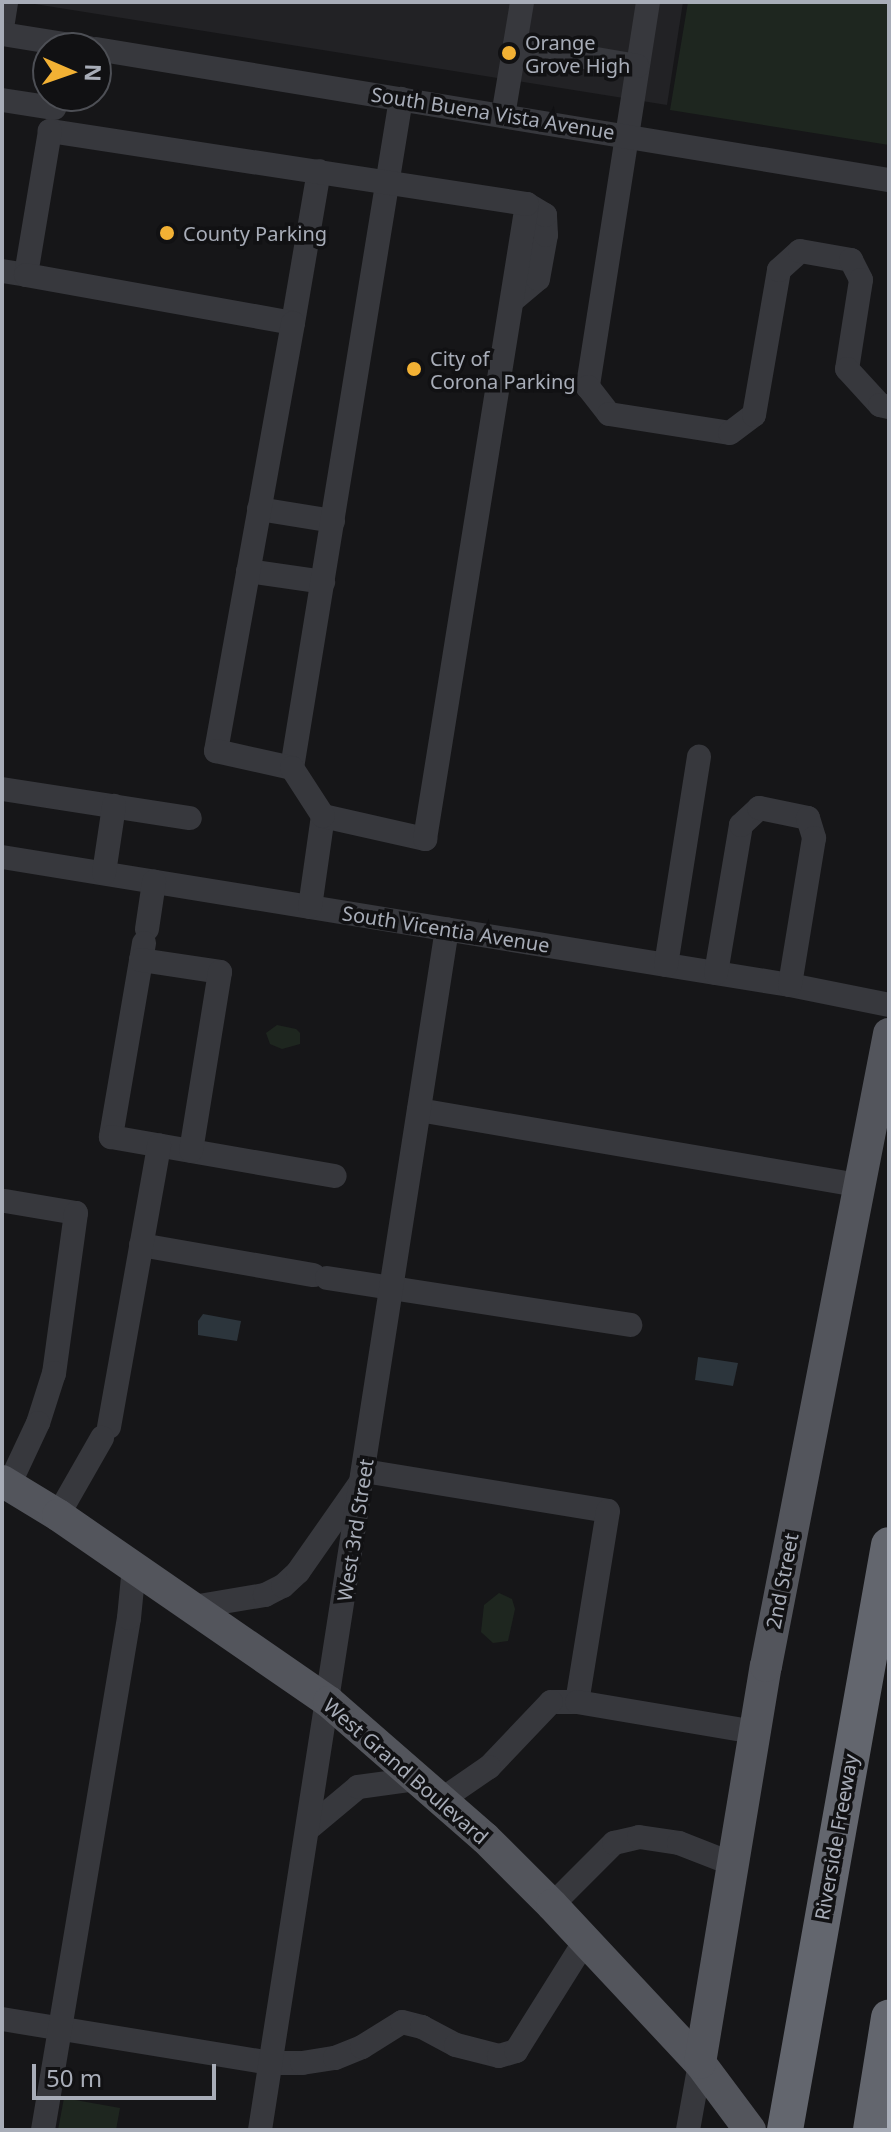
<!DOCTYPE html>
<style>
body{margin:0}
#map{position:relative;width:891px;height:2132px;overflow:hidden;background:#161618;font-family:"Noto Sans",sans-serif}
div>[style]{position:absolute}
.built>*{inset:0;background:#222225}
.green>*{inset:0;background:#1e261f}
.water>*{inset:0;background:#2c353c}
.minor>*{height:24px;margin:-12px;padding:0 12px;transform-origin:12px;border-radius:12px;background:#37383d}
.major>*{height:32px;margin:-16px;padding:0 16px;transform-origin:16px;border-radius:16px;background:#53555c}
.highway>*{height:36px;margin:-18px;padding:0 18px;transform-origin:18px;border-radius:18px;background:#63666e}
.dots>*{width:22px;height:22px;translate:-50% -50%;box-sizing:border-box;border:4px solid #111113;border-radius:50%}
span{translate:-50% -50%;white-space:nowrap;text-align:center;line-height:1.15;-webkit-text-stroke:7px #111113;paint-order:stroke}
.poi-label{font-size:20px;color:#a8adb8}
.left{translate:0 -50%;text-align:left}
.street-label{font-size:20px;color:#a8adb8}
.frame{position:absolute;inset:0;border:4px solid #a8adb8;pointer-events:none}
.north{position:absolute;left:32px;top:32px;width:80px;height:80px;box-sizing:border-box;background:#111113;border:2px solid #4d4f55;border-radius:50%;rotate:92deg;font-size:22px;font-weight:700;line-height:32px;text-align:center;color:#a8adb8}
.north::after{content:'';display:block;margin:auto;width:28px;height:36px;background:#f2b134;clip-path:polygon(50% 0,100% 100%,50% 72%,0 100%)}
.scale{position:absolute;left:32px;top:2064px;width:184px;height:36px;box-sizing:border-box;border:4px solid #a8adb8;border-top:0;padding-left:10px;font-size:24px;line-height:28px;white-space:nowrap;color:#a8adb8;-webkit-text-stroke:6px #111113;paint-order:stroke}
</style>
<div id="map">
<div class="built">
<div style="clip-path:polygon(22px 2px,683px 2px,667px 105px)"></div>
</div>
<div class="green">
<div style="clip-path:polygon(688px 2px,889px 2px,889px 145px,670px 110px)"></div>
<div style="clip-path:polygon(277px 1025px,296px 1029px,300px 1033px,300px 1044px,282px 1049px,270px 1044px,266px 1033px)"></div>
<div style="clip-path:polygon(499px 1593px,512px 1599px,515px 1609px,508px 1641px,493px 1643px,481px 1632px,484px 1605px)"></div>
<div style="clip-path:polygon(64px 2098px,120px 2108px,116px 2130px,58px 2130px)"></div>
</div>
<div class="water">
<div style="clip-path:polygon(203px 1314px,241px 1321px,237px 1341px,198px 1335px,198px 1321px)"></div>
<div style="clip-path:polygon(698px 1357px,738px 1363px,733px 1386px,695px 1380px)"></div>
</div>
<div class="minor">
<div style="left:648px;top:2px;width:390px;rotate:98.9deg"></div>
<div style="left:588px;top:387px;width:34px;rotate:52deg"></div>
<div style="left:609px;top:414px;width:122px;rotate:8.9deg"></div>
<div style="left:730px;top:433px;width:30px;rotate:-37deg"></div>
<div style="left:754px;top:415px;width:147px;rotate:-80.2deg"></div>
<div style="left:779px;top:270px;width:28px;rotate:-42deg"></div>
<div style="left:800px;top:251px;width:52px;rotate:10deg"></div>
<div style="left:851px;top:260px;width:22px;rotate:63deg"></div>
<div style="left:861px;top:280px;width:90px;rotate:98.9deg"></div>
<div style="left:847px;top:369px;width:49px;rotate:47.5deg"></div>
<div style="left:880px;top:405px;width:9px;rotate:13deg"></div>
<div style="left:2px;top:28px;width:26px;rotate:-81deg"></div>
<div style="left:2px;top:34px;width:87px;rotate:9.2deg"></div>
<div style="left:515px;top:45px;width:124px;rotate:9.8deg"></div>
<div style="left:96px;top:49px;width:804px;rotate:9.38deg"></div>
<div style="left:2px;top:100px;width:53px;rotate:8.7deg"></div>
<div style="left:503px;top:116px;width:116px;rotate:-80.5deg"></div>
<div style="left:2px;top:271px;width:24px;rotate:9deg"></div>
<div style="left:514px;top:299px;width:31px;rotate:-40deg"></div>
<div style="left:538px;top:279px;width:45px;rotate:-79.7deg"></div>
<div style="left:546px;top:235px;width:20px;rotate:-93deg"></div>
<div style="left:545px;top:215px;width:21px;rotate:-149deg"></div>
<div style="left:293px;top:323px;width:154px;rotate:-80.3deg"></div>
<div style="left:259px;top:509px;width:75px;rotate:9.2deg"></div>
<div style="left:248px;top:571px;width:76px;rotate:8.3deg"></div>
<div style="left:292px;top:768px;width:678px;rotate:-80.75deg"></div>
<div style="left:2px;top:789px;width:190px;rotate:8.8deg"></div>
<div style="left:2px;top:857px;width:798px;rotate:9.23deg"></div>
<div style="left:790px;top:985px;width:101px;rotate:11.4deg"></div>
<div style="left:104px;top:873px;width:68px;rotate:-81.5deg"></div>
<div style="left:310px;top:907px;width:92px;rotate:-81.9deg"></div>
<div style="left:323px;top:816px;width:105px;rotate:12.7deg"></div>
<div style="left:425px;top:839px;width:643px;rotate:-80.87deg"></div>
<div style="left:527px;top:204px;width:483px;rotate:-171.3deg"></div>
<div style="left:50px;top:131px;width:146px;rotate:99.5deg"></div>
<div style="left:26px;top:275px;width:271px;rotate:10.2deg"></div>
<div style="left:293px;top:323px;width:435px;rotate:100.2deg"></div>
<div style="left:216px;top:751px;width:78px;rotate:12.6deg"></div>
<div style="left:292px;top:768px;width:57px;rotate:57.1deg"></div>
<div style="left:147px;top:929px;width:48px;rotate:-81.5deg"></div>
<div style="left:144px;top:943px;width:197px;rotate:99.7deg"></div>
<div style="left:111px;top:1137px;width:227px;rotate:9.9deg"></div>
<div style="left:141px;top:960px;width:80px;rotate:8.6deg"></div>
<div style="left:220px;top:972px;width:181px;rotate:99.2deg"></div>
<div style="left:666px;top:965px;width:211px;rotate:-81deg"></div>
<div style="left:716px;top:973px;width:150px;rotate:-80.4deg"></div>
<div style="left:741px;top:825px;width:25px;rotate:-43deg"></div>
<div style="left:759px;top:808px;width:50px;rotate:11.5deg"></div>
<div style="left:808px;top:818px;width:21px;rotate:73deg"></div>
<div style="left:814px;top:838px;width:149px;rotate:99.3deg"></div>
<div style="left:419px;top:1110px;width:444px;rotate:9.7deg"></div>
<div style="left:5px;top:1201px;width:72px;rotate:9.6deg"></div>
<div style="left:76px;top:1213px;width:162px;rotate:97.8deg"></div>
<div style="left:54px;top:1373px;width:52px;rotate:107.7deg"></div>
<div style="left:38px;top:1423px;width:68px;rotate:115.1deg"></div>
<div style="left:141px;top:1245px;width:175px;rotate:9.9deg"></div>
<div style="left:327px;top:1278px;width:307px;rotate:8.8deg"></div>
<div style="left:109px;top:1427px;width:286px;rotate:-79.9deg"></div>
<div style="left:364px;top:1471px;width:247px;rotate:9.3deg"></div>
<div style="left:608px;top:1511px;width:193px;rotate:99.2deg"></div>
<div style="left:577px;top:1702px;width:26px;rotate:180deg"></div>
<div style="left:551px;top:1702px;width:90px;rotate:133.6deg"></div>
<div style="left:489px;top:1767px;width:58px;rotate:145.5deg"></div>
<div style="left:58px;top:1515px;width:89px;rotate:-60.3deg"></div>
<div style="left:193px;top:1607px;width:73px;rotate:-9.5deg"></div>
<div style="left:265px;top:1595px;width:20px;rotate:-27deg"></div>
<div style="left:283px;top:1586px;width:21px;rotate:-43deg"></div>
<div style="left:298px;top:1572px;width:106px;rotate:-55deg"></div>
<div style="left:577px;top:1702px;width:181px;rotate:9.6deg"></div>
<div style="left:309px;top:1828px;width:64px;rotate:-39.9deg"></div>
<div style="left:358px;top:1787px;width:60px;rotate:-7.7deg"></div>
<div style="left:552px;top:1905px;width:88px;rotate:-45deg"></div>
<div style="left:614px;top:1843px;width:26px;rotate:-13deg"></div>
<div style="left:639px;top:1837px;width:40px;rotate:8.5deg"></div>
<div style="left:679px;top:1843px;width:58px;rotate:21.3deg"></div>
<div style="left:2px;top:2019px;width:274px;rotate:9.3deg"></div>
<div style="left:272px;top:2063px;width:30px"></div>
<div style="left:302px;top:2063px;width:33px;rotate:-9deg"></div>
<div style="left:335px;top:2058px;width:29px;rotate:-22deg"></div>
<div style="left:362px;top:2047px;width:47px;rotate:-32deg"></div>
<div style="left:402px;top:2022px;width:21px;rotate:14deg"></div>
<div style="left:422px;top:2027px;width:38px;rotate:28deg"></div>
<div style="left:456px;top:2045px;width:44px;rotate:14.3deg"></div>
<div style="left:499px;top:2056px;width:18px;rotate:-16deg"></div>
<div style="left:516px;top:2051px;width:130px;rotate:-57.9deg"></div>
<div style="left:43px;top:2130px;width:519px;rotate:-80.47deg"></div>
<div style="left:129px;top:1618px;width:51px;rotate:-84.4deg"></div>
<div style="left:260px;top:2130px;width:1215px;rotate:-81.15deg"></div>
<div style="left:688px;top:2130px;width:68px;rotate:-79.8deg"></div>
</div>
<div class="major">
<div style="left:2px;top:1481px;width:66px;rotate:31.3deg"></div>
<div style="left:58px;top:1515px;width:329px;rotate:34.6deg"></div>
<div style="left:329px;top:1702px;width:207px;rotate:41.1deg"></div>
<div style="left:485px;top:1838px;width:95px;rotate:45deg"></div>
<div style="left:552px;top:1905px;width:216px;rotate:46.9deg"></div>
<div style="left:700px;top:2063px;width:84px;rotate:53.3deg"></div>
<div style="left:700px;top:2063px;width:402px;rotate:-80.6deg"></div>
<div style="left:766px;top:1666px;width:644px;rotate:-78.99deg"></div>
</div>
<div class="highway">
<div style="left:785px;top:2130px;width:594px;rotate:-79.92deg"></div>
<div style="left:871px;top:2130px;width:114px;rotate:-80.9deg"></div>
</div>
<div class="dots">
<div style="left:509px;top:53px;background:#f2b134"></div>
<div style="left:167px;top:233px;background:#f2b134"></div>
<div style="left:414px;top:369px;background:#f2b134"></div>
</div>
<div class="poi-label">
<span class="left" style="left:525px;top:54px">Orange<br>Grove High</span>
<span class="left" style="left:183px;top:233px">County Parking</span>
<span class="left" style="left:430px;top:370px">City of<br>Corona Parking</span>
</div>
<div class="street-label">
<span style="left:493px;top:113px;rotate:9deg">South Buena Vista Avenue</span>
<span style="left:446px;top:929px;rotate:9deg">South Vicentia Avenue</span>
<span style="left:355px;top:1530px;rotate:-81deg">West 3rd Street</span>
<span style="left:782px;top:1581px;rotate:-79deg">2nd Street</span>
<span style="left:406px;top:1771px;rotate:41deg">West Grand Boulevard</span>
<span style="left:836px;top:1837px;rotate:-80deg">Riverside Freeway</span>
</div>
<div class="frame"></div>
<div class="north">N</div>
<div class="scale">50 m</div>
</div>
